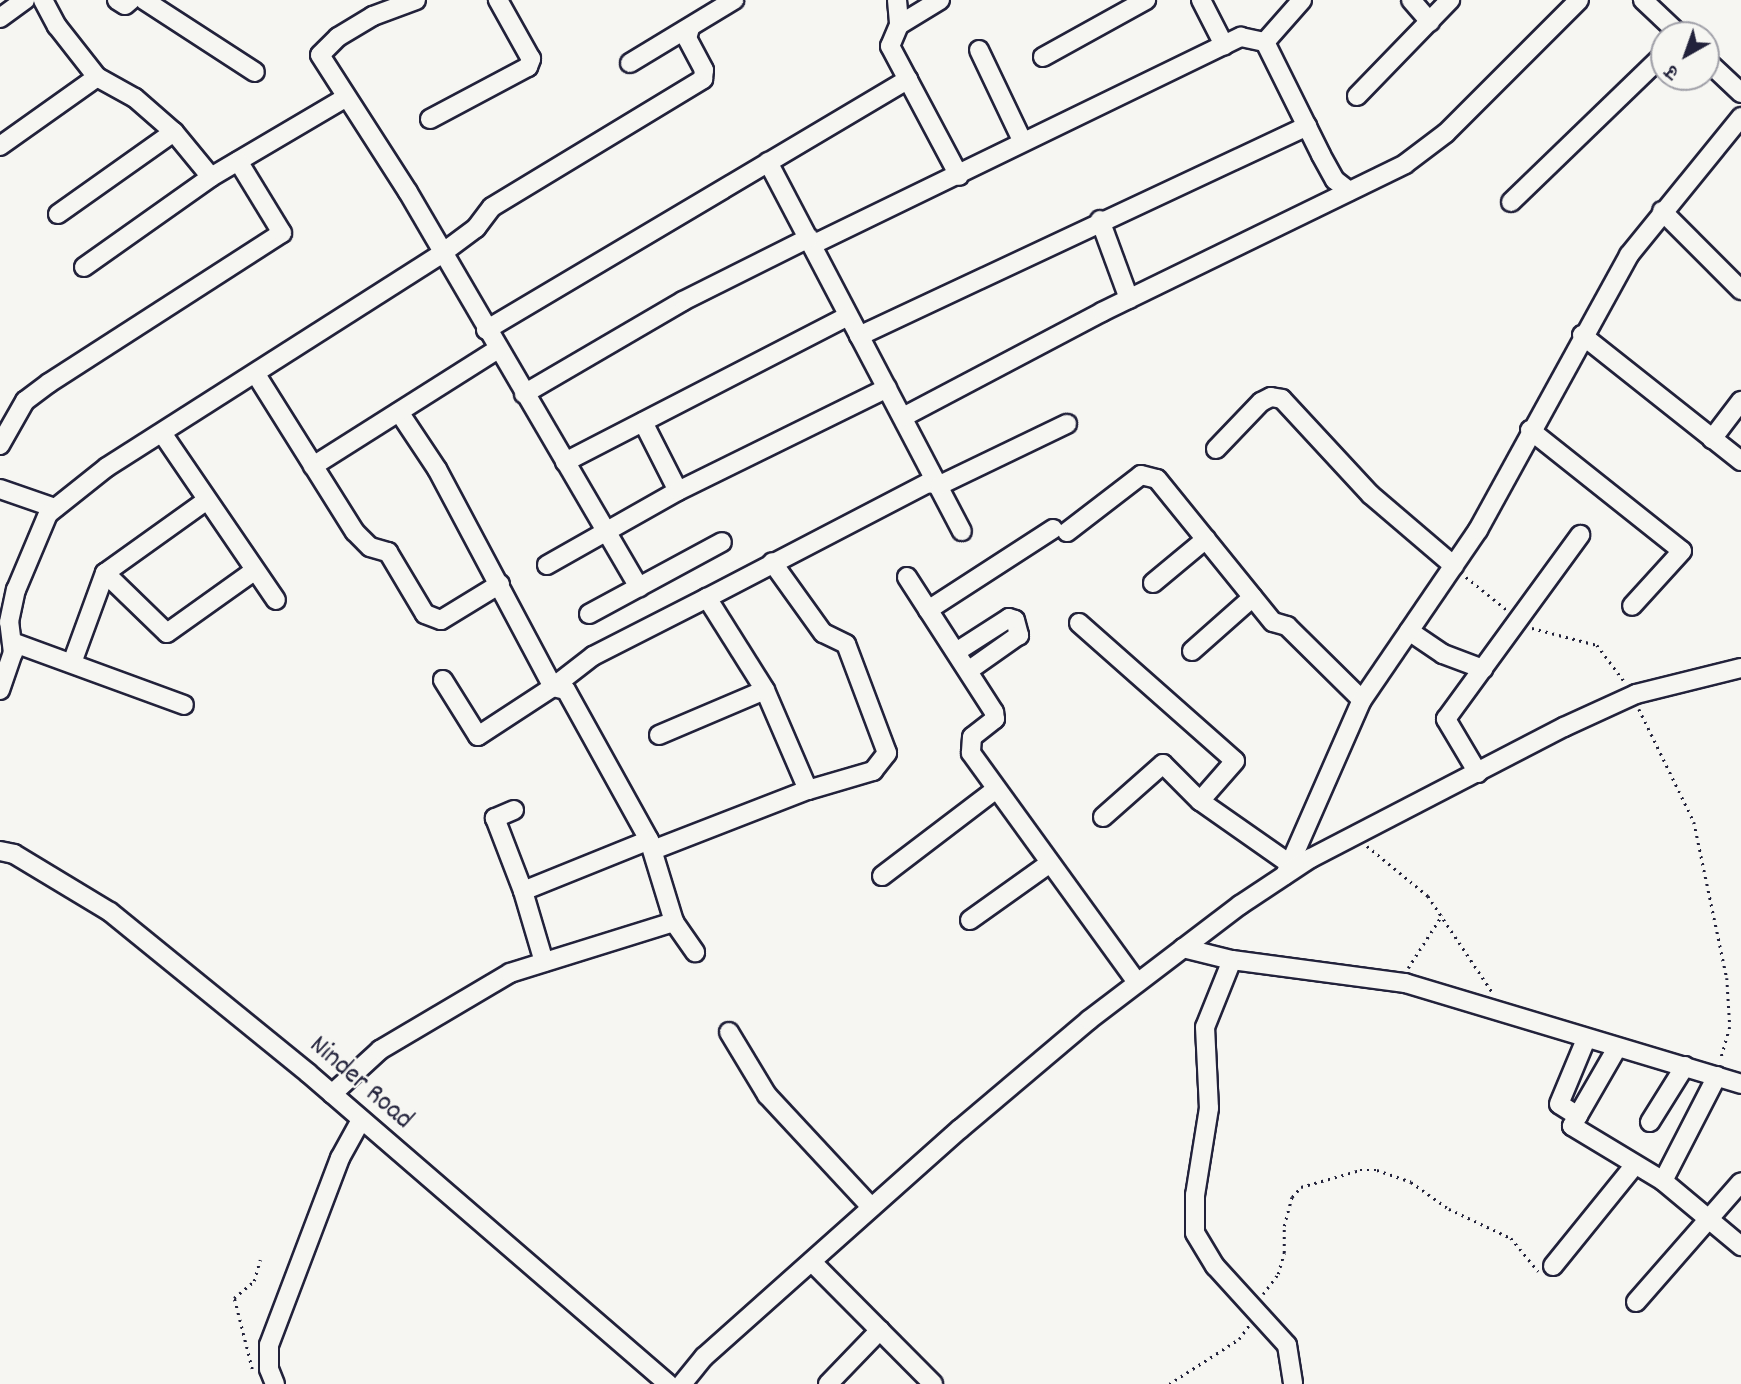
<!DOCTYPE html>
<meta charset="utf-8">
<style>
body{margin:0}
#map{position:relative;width:1741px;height:1384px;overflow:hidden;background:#f6f6f2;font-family:Dekko,"Playpen Sans Deva",sans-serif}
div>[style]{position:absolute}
.path>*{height:2.5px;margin-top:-1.25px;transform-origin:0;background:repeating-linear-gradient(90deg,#22223b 0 2px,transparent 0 7px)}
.roads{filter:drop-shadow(2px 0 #22223b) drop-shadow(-2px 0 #22223b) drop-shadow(0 2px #22223b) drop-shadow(0 -2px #22223b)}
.minor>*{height:18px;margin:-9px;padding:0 9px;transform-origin:9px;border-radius:9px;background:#f6f6f2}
span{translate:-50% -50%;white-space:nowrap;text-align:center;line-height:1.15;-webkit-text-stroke:5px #f6f6f2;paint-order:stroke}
.street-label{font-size:28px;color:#22223b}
.north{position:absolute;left:1650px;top:21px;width:70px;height:70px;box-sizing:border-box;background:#f6f6f2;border:2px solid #a1a1a9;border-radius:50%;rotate:220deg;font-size:19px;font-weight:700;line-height:28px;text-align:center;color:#22223b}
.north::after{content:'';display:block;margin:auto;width:24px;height:32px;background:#22223b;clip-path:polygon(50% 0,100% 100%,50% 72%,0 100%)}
</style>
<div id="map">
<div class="path">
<div style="left:1466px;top:577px;width:53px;rotate:38.8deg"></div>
<div style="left:1532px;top:628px;width:67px;rotate:14.7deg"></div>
<div style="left:1597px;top:645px;width:45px;rotate:53.1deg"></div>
<div style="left:1639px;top:709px;width:126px;rotate:64deg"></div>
<div style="left:1694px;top:822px;width:159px;rotate:78.1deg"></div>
<div style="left:1727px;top:978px;width:49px;rotate:86.5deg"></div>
<div style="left:1730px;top:1027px;width:33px;rotate:106deg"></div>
<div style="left:1367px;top:846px;width:79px;rotate:39.3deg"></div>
<div style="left:1428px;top:896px;width:117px;rotate:56.2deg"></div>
<div style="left:1408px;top:968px;width:63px;rotate:-57.3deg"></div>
<div style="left:1263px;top:1294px;width:25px;rotate:-53deg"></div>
<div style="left:1278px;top:1274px;width:22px;rotate:-74deg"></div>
<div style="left:1284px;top:1253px;width:27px;rotate:-90deg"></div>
<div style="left:1284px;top:1226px;width:30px;rotate:-75deg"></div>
<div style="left:1292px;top:1197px;width:13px;rotate:-48deg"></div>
<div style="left:1301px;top:1187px;width:61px;rotate:-16.1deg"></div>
<div style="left:1360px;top:1170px;width:17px"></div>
<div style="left:1377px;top:1170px;width:36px;rotate:19deg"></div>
<div style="left:1411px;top:1182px;width:47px;rotate:35.4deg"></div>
<div style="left:1449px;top:1209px;width:68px;rotate:25.1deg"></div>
<div style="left:1511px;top:1238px;width:43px;rotate:50.7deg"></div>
<div style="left:252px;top:1369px;width:73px;rotate:-104.2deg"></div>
<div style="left:234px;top:1298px;width:26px;rotate:-40deg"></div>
<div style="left:254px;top:1281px;width:22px;rotate:-74deg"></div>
<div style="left:1169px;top:1384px;width:83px;rotate:-32.7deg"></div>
<div style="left:1239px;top:1339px;width:17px;rotate:-54deg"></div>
</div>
<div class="roads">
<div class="minor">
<div style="left:43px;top:0;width:30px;rotate:62deg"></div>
<div style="left:57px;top:26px;width:65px;rotate:51.9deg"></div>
<div style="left:97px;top:77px;width:43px;rotate:28.9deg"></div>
<div style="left:135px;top:98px;width:52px;rotate:41.1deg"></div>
<div style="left:174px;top:132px;width:58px;rotate:50.6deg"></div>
<div style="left:117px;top:0;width:9px;rotate:32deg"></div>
<div style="left:125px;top:5px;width:8px;rotate:-40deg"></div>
<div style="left:144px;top:0;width:132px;rotate:33deg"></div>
<div style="left:416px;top:0;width:46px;rotate:159.6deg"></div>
<div style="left:373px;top:16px;width:41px;rotate:149deg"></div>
<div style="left:338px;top:37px;width:25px;rotate:135deg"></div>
<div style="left:320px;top:55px;width:163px;rotate:57.3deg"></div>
<div style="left:408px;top:192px;width:458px;rotate:59.7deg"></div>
<div style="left:897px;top:0;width:25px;rotate:85deg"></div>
<div style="left:899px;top:25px;width:23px;rotate:113deg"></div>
<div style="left:890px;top:46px;width:147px;rotate:62deg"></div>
<div style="left:1201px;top:0;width:51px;rotate:62.9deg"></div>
<div style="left:1411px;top:0;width:29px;rotate:49deg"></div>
<div style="left:1643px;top:0;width:51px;rotate:43.4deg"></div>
<div style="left:0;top:18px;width:31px;rotate:-36deg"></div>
<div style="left:899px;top:25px;width:48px;rotate:-31.4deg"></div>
<div style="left:1265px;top:42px;width:126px;rotate:63.6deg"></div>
<div style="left:1321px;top:155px;width:29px;rotate:61deg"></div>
<div style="left:1335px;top:180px;width:18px;rotate:38deg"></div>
<div style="left:1265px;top:42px;width:56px;rotate:-48.6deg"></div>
<div style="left:979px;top:50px;width:100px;rotate:64.5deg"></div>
<div style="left:1043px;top:57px;width:118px;rotate:-29deg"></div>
<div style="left:1706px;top:60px;width:48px;rotate:43.3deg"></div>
<div style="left:630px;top:63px;width:122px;rotate:-31.2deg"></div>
<div style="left:1357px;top:96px;width:134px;rotate:-45.9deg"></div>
<div style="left:430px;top:119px;width:111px;rotate:-28deg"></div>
<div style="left:528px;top:67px;width:9px;rotate:-69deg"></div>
<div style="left:531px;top:59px;width:68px;rotate:-119.2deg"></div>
<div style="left:0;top:146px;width:119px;rotate:-35.4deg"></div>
<div style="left:768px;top:162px;width:417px;rotate:62.3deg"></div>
<div style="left:1511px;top:202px;width:213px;rotate:-44deg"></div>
<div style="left:1662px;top:211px;width:112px;rotate:45deg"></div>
<div style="left:58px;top:214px;width:142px;rotate:-35.3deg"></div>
<div style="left:1100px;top:220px;width:84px;rotate:69.8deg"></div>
<div style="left:812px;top:245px;width:477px;rotate:-25.9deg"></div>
<div style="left:1241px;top:37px;width:25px;rotate:12deg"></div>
<div style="left:84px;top:267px;width:156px;rotate:-35.3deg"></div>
<div style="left:211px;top:177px;width:156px;rotate:-30.5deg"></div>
<div style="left:486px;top:330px;width:491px;rotate:-30.7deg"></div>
<div style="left:1582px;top:335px;width:203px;rotate:38.4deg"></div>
<div style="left:859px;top:336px;width:495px;rotate:-25.1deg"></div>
<div style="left:257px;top:376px;width:184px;rotate:57.9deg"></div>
<div style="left:355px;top:532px;width:21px;rotate:45deg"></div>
<div style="left:370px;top:547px;width:19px;rotate:16deg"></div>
<div style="left:388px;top:552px;width:72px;rotate:59.2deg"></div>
<div style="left:425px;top:614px;width:17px;rotate:21deg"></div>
<div style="left:441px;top:620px;width:69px;rotate:-31.4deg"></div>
<div style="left:524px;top:394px;width:184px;rotate:-30.3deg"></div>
<div style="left:683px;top:301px;width:141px;rotate:-26.6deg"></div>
<div style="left:399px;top:412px;width:69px;rotate:56.3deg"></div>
<div style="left:437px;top:469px;width:247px;rotate:62deg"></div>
<div style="left:553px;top:687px;width:51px;rotate:-37.8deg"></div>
<div style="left:593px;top:656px;width:128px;rotate:-27deg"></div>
<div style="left:903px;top:417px;width:225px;rotate:-27.8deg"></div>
<div style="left:1102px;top:312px;width:337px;rotate:-26deg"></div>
<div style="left:1405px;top:164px;width:51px;rotate:-37.1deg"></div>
<div style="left:1446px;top:133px;width:188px;rotate:-45deg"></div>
<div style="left:643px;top:422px;width:77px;rotate:63.1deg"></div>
<div style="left:1530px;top:430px;width:194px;rotate:38.5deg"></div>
<div style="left:1682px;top:551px;width:74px;rotate:132.3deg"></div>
<div style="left:162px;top:433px;width:202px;rotate:55.7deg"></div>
<div style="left:1712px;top:439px;width:48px;rotate:-52.7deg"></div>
<div style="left:0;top:445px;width:51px;rotate:-60.4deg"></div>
<div style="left:25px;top:401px;width:30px;rotate:-37deg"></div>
<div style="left:49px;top:383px;width:277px;rotate:-32.8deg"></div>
<div style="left:282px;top:233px;width:84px;rotate:-121.4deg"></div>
<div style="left:1216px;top:449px;width:65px;rotate:-46.2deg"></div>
<div style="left:1261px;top:402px;width:11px;rotate:-27deg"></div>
<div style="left:1271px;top:397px;width:11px;rotate:10deg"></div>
<div style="left:1282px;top:399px;width:131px;rotate:47.2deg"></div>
<div style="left:1371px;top:495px;width:109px;rotate:40.5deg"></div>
<div style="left:565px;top:462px;width:318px;rotate:-27.3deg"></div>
<div style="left:313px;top:466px;width:219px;rotate:-32.3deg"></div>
<div style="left:0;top:489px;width:58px;rotate:19.1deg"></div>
<div style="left:1067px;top:532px;width:93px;rotate:-37.6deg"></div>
<div style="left:1141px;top:475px;width:16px;rotate:14deg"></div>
<div style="left:1157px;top:479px;width:184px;rotate:51deg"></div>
<div style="left:1273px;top:622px;width:15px;rotate:16deg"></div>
<div style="left:1287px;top:626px;width:105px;rotate:44.6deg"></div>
<div style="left:547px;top:565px;width:150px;rotate:-29.5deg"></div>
<div style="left:678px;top:491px;width:233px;rotate:-26.2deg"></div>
<div style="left:105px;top:573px;width:86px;rotate:44.1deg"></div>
<div style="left:167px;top:633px;width:107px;rotate:-35.5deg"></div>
<div style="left:907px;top:577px;width:161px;rotate:57.2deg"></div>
<div style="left:994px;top:712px;width:7px;rotate:82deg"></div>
<div style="left:995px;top:719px;width:29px;rotate:142deg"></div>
<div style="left:972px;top:737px;width:16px;rotate:94deg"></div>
<div style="left:971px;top:753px;width:283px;rotate:54.1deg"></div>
<div style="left:1153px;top:583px;width:69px;rotate:-39.7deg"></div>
<div style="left:928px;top:610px;width:149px;rotate:-32.9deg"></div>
<div style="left:589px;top:614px;width:151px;rotate:-28.4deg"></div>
<div style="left:1079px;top:623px;width:208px;rotate:41.5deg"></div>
<div style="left:1235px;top:761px;width:53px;rotate:131.2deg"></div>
<div style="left:1409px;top:631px;width:41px;rotate:34.1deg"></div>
<div style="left:1443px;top:654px;width:43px;rotate:20.6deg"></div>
<div style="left:12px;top:642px;width:183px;rotate:20.1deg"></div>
<div style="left:1192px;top:651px;width:81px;rotate:-41.5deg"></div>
<div style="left:956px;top:652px;width:63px;rotate:-32.7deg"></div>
<div style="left:1009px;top:618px;width:6px;rotate:18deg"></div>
<div style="left:1015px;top:620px;width:16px;rotate:75deg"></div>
<div style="left:1019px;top:635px;width:62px;rotate:144.8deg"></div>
<div style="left:72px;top:663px;width:96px;rotate:-69.9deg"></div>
<div style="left:105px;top:573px;width:125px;rotate:-35.6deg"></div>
<div style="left:443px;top:680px;width:66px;rotate:58deg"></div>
<div style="left:478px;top:736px;width:90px;rotate:-33.2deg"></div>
<div style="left:553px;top:687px;width:13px;rotate:13deg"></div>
<div style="left:566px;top:690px;width:171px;rotate:61deg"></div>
<div style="left:0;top:690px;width:39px;rotate:-71deg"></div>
<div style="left:13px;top:653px;width:31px;rotate:-97deg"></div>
<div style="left:9px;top:622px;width:33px;rotate:-78deg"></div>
<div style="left:16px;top:590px;width:82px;rotate:-67.2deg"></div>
<div style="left:48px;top:514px;width:75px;rotate:-38.5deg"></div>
<div style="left:107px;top:467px;width:396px;rotate:-32.5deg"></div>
<div style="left:441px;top:254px;width:44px;rotate:-36.6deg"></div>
<div style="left:476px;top:228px;width:26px;rotate:-53deg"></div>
<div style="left:492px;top:207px;width:247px;rotate:-31.2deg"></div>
<div style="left:703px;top:79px;width:9px;rotate:-84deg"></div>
<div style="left:704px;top:70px;width:36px;rotate:-118deg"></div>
<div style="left:687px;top:38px;width:10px;rotate:-73deg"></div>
<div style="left:659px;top:735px;width:115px;rotate:-23deg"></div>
<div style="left:1478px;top:773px;width:63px;rotate:-120.7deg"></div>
<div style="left:1446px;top:719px;width:228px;rotate:-53.9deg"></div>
<div style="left:808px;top:790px;width:109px;rotate:-113.3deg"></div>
<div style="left:765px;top:690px;width:109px;rotate:-122.2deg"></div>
<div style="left:707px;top:598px;width:249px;rotate:-27.5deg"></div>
<div style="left:928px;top:483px;width:12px;rotate:9deg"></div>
<div style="left:940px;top:485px;width:141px;rotate:-25.7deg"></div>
<div style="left:514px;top:810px;width:21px;rotate:157deg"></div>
<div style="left:495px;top:818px;width:78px;rotate:69deg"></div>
<div style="left:1103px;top:817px;width:80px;rotate:-41.5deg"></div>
<div style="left:1163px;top:764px;width:52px;rotate:45deg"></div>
<div style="left:1200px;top:801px;width:110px;rotate:35deg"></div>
<div style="left:653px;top:850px;width:166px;rotate:-21.2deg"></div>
<div style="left:808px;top:790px;width:68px;rotate:-16.3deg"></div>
<div style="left:873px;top:771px;width:23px;rotate:-52deg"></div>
<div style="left:887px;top:753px;width:116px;rotate:-110.6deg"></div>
<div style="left:846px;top:644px;width:25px;rotate:-154deg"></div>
<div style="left:823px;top:633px;width:87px;rotate:-125.7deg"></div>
<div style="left:0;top:851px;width:14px;rotate:12deg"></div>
<div style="left:14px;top:854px;width:112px;rotate:31.1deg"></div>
<div style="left:110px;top:912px;width:255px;rotate:39.1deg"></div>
<div style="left:308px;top:1073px;width:476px;rotate:40.8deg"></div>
<div style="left:1285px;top:875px;width:191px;rotate:-66.3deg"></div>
<div style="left:1362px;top:700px;width:206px;rotate:-55.7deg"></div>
<div style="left:1478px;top:530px;width:314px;rotate:-61.2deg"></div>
<div style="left:1629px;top:255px;width:178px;rotate:-50.9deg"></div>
<div style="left:882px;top:876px;width:143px;rotate:-37.3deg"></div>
<div style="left:970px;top:920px;width:98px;rotate:-35.5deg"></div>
<div style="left:1183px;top:948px;width:50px;rotate:13.8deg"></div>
<div style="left:1232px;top:960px;width:175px;rotate:7.6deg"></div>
<div style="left:1405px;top:983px;width:351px;rotate:16.7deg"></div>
<div style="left:1232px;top:960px;width:72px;rotate:111.9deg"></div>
<div style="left:1205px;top:1027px;width:81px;rotate:87.2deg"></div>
<div style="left:1209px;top:1108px;width:88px;rotate:99.1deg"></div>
<div style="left:1195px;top:1195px;width:38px;rotate:90deg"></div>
<div style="left:1195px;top:1233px;width:39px;rotate:59deg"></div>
<div style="left:1215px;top:1266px;width:107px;rotate:47.7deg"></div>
<div style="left:1287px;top:1345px;width:39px;rotate:81deg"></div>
<div style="left:544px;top:962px;width:74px;rotate:-106.5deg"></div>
<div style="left:523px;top:891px;width:136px;rotate:-22deg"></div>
<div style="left:649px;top:840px;width:86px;rotate:73deg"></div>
<div style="left:674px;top:922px;width:37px;rotate:55deg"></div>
<div style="left:729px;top:1032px;width:74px;rotate:58.9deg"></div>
<div style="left:767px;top:1095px;width:153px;rotate:47.1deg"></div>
<div style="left:1617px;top:1048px;width:90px;rotate:120deg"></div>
<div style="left:1572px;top:1126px;width:106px;rotate:31.1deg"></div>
<div style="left:1663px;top:1181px;width:102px;rotate:39.8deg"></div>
<div style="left:332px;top:1094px;width:65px;rotate:-42.5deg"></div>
<div style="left:380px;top:1050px;width:151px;rotate:-30.6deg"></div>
<div style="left:510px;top:973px;width:172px;rotate:-17.3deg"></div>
<div style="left:1578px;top:1116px;width:22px;rotate:-148deg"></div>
<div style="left:1559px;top:1104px;width:70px;rotate:-67.4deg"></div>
<div style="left:1650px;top:1122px;width:66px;rotate:-58deg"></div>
<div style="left:1663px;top:1181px;width:118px;rotate:-62.8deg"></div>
<div style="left:812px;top:1262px;width:172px;rotate:45.2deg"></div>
<div style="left:1553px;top:1266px;width:129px;rotate:-51deg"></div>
<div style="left:1636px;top:1302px;width:159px;rotate:-48.8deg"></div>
<div style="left:275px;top:1384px;width:16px;rotate:-112deg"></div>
<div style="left:269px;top:1369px;width:24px;rotate:-90deg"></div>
<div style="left:269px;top:1345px;width:200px;rotate:-69.2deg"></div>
<div style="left:340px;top:1158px;width:43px;rotate:-61.1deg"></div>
<div style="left:682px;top:1384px;width:35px;rotate:-51deg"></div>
<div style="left:704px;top:1357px;width:343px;rotate:-41.7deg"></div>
<div style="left:960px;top:1129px;width:169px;rotate:-40.2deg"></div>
<div style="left:1089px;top:1020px;width:190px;rotate:-37.3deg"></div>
<div style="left:1240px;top:905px;width:85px;rotate:-33.5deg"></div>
<div style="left:1311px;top:858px;width:285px;rotate:-27.4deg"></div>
<div style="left:1564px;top:727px;width:79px;rotate:-24.6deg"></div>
<div style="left:1636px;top:694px;width:108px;rotate:-13.9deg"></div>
<div style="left:828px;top:1384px;width:75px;rotate:-46.1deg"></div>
</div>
</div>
<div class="street-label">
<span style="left:360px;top:1084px;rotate:41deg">Ninder Road</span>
</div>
<div class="north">उ</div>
</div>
